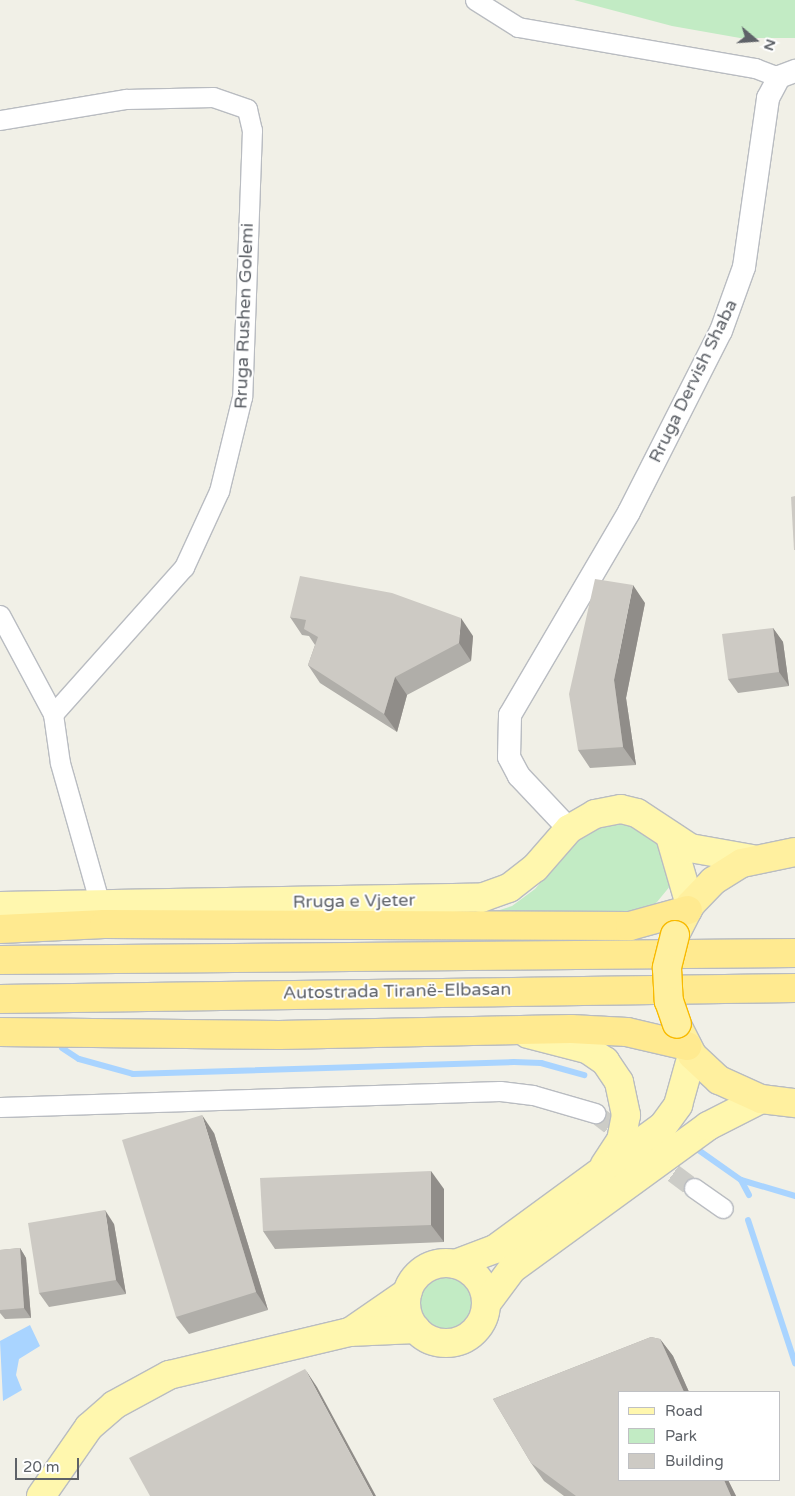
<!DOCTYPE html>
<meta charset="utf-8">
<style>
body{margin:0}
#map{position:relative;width:795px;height:1496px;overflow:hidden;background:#f1f0e7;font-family:"Varela Round",sans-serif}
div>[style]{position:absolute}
.green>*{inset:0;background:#c2ebc4}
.round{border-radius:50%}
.water>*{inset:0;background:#a9d4ff}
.stream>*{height:6px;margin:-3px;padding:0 3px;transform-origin:3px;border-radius:3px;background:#a9d4ff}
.minor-tunnel>*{height:19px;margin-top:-9.5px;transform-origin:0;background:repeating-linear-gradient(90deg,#ccccc7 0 19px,transparent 0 28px)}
.roads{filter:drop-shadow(1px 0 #b9bcc1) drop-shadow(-1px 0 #b9bcc1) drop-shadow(0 1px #b9bcc1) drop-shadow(0 -1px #b9bcc1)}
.minor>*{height:19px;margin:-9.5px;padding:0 9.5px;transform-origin:9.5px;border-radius:9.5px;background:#fff}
.tertiary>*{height:22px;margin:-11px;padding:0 11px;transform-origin:11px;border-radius:11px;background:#fff}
.primary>*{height:28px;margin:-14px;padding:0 14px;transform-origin:14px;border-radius:14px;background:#fff7ae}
.primary>.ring{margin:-14px;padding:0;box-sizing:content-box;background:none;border:28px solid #fff7ae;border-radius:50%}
.trunk>*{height:28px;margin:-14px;padding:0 14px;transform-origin:14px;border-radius:14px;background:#fff09f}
.motorway>*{height:28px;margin:-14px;padding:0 14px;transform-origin:14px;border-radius:14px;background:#ffea90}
.bridges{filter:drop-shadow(1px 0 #f8ba00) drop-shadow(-1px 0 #f8ba00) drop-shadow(0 1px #f8ba00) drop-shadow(0 -1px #f8ba00)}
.trunk-bridge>*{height:28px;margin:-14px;padding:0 14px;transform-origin:14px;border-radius:14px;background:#fff09f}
.wall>*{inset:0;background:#b0aea9}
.shaded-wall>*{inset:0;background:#908d89}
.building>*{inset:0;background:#cdcac4}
span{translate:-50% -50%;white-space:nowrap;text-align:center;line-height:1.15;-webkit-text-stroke:4px #fff;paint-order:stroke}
.street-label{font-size:18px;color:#5e6268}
.legend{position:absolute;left:618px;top:1391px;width:162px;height:90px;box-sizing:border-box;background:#fff;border:1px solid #bfc0c3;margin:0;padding:6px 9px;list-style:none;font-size:15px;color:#5e6268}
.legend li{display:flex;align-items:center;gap:10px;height:25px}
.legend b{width:25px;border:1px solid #bfc0c3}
.north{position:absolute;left:730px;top:15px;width:50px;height:50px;-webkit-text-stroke:4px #fff;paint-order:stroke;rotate:108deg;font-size:14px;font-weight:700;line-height:20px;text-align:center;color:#5e6268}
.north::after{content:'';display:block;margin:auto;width:18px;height:22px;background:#5e6268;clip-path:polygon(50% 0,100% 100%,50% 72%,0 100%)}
.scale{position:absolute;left:15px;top:1458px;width:64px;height:22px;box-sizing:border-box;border:2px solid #5e6268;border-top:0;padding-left:6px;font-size:15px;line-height:18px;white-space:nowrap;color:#5e6268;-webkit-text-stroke:4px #fff;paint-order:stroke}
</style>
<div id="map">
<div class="green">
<div style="clip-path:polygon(574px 0,795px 0,795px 38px,740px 38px,672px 26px)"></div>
<div style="clip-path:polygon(614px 819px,645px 830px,659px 847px,671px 885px,652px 908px,635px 913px,484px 915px,512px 906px,535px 889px,581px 837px)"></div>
<div class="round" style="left:418px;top:1275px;width:54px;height:54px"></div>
</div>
<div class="water">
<div style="clip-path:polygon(30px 1325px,40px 1346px,19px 1359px,16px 1375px,22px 1390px,3px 1401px,0 1341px)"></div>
</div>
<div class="stream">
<div style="left:62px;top:1048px;width:20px;rotate:33deg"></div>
<div style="left:79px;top:1059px;width:56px;rotate:15.5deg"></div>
<div style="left:133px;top:1074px;width:381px;rotate:-1.8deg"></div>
<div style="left:514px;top:1062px;width:27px;rotate:2deg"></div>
<div style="left:541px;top:1063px;width:45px;rotate:15.6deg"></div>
<div style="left:697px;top:1149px;width:54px;rotate:35.2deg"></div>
<div style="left:741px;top:1180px;width:56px;rotate:16.5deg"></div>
<div style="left:741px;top:1180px;width:17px;rotate:62deg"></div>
<div style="left:748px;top:1220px;width:151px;rotate:71.8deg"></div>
</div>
<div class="minor-tunnel">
<div style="left:595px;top:1113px;width:43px;rotate:37.4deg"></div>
<div style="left:651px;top:1156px;width:54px;rotate:36.7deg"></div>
</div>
<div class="roads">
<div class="minor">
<div style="left:475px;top:0;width:51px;rotate:32.1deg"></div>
<div style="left:518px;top:27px;width:241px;rotate:9.8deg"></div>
<div style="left:755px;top:68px;width:26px;rotate:21deg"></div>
<div style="left:0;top:120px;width:128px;rotate:-9.5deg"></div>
<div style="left:126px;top:99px;width:87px;rotate:-1.3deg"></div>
<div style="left:213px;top:97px;width:36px;rotate:19deg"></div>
<div style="left:247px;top:109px;width:22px;rotate:77deg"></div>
<div style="left:252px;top:130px;width:267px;rotate:92.1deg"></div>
<div style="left:242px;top:397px;width:97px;rotate:103.7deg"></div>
<div style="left:219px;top:491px;width:84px;rotate:114.7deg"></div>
<div style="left:184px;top:567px;width:197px;rotate:131.7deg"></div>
<div style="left:53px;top:714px;width:49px;rotate:81.9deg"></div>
<div style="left:60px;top:763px;width:147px;rotate:74.2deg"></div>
<div style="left:0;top:615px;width:112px;rotate:61.8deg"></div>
<div style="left:0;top:1107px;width:500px;rotate:-1.83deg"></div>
<div style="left:500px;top:1091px;width:33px;rotate:7deg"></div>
<div style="left:533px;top:1095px;width:65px;rotate:16.2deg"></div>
<div style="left:694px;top:1188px;width:35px;rotate:35deg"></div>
</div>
<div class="tertiary">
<div style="left:569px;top:829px;width:73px;rotate:-133.3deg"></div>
<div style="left:519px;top:776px;width:21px;rotate:-118deg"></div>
<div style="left:509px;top:757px;width:42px;rotate:-88.6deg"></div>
<div style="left:510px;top:715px;width:235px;rotate:-59.6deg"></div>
<div style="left:629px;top:512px;width:203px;rotate:-63.1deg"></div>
<div style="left:721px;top:331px;width:68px;rotate:-70.2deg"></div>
<div style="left:744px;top:267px;width:171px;rotate:-81.9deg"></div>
<div style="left:768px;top:98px;width:24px;rotate:-62deg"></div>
<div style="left:779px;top:77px;width:17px;rotate:-21deg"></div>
</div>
<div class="primary">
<div style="left:670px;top:836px;width:72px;rotate:73.8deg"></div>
<div style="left:0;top:906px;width:481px;rotate:-1deg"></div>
<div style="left:481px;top:898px;width:30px;rotate:-20deg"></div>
<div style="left:509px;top:888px;width:33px;rotate:-38deg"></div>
<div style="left:535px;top:868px;width:52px;rotate:-48.9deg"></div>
<div style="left:569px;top:829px;width:30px;rotate:-30deg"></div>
<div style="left:595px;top:814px;width:26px;rotate:-11deg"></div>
<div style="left:621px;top:809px;width:16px;rotate:14deg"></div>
<div style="left:637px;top:813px;width:64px;rotate:33.4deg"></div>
<div style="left:690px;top:848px;width:63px;rotate:10.1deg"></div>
<div style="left:528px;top:1034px;width:61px;rotate:14.3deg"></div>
<div style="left:587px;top:1049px;width:22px;rotate:34deg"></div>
<div style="left:605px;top:1061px;width:25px;rotate:56deg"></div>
<div style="left:619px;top:1082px;width:34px;rotate:78deg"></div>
<div style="left:626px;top:1115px;width:25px;rotate:101deg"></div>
<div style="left:621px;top:1140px;width:30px;rotate:123deg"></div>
<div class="ring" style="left:406px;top:1263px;width:52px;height:52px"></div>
<div style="left:455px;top:1264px;width:43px;rotate:-20.6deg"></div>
<div style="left:495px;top:1249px;width:208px;rotate:-36.2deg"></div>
<div style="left:663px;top:1126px;width:26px;rotate:-54deg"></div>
<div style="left:678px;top:1105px;width:52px;rotate:-74.4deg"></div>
<div style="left:486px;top:1304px;width:44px;rotate:-53.4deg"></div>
<div style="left:512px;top:1269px;width:243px;rotate:-36.1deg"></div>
<div style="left:708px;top:1126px;width:59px;rotate:-27deg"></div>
<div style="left:350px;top:1332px;width:70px;rotate:-34.6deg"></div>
<div style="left:41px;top:1496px;width:84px;rotate:-55.2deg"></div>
<div style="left:89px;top:1427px;width:33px;rotate:-41deg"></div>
<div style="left:114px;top:1405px;width:63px;rotate:-28.6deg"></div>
<div style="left:169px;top:1375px;width:185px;rotate:-13.4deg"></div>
<div style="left:349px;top:1332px;width:67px;rotate:-2.6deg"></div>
</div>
<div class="trunk">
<div style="left:677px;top:931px;width:29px;rotate:-63deg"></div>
<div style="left:690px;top:905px;width:33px;rotate:-46deg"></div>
<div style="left:713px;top:881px;width:34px;rotate:-32deg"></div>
<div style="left:742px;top:863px;width:54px;rotate:-11.7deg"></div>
<div style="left:677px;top:1025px;width:34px;rotate:63deg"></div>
<div style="left:692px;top:1055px;width:37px;rotate:43deg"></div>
<div style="left:719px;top:1080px;width:46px;rotate:24.3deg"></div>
<div style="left:761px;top:1099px;width:34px;rotate:7deg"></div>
</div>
<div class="motorway">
<div style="left:0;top:929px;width:104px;rotate:-2.8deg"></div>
<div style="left:104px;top:924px;width:526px;rotate:0.22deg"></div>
<div style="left:630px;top:926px;width:60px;rotate:-15.4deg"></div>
<div style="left:0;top:960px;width:795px;rotate:-0.5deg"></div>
<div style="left:0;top:999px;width:795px;rotate:-0.79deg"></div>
<div style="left:0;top:1032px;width:279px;rotate:0.6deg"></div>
<div style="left:279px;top:1035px;width:292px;rotate:-1.2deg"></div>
<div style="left:571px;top:1029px;width:56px;rotate:3.1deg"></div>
<div style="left:627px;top:1032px;width:62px;rotate:13.1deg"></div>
</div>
</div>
<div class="bridges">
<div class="trunk-bridge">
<div style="left:675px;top:935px;width:34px;rotate:104deg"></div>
<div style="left:667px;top:968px;width:33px;rotate:87deg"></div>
<div style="left:669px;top:1001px;width:24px;rotate:71deg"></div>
</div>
</div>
<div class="wall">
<div style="clip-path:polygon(645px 603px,626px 698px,636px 765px,590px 768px,578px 750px)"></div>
<div style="clip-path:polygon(290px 617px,473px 636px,471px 661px,407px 695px,397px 732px,320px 683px,308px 665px,315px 645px,309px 636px,302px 635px)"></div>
<div style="clip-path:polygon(773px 628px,783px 642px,789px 686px,738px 693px,728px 679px)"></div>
<div style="clip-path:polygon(214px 1133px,268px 1310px,189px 1334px,176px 1317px)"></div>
<div style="clip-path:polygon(444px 1189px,444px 1242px,275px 1249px,263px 1231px)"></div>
<div style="clip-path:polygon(114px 1224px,126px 1294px,49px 1307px,39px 1293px)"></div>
<div style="clip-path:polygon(20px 1248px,26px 1258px,31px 1318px,5px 1319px,0 1313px,0 1250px)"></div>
<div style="clip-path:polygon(651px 1337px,660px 1339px,673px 1356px,689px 1392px,619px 1392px,619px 1480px,728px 1480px,736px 1496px,564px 1496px,544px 1481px,531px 1463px,493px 1399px)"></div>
</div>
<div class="shaded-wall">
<div style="clip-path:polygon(633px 585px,645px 603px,626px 698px,636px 765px,623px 747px,614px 680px)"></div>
<div style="clip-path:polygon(461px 618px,473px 636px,471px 661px,459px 643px)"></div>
<div style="clip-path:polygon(773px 628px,783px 642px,789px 686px,779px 672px)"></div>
<div style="clip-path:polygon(395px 677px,407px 695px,397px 732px,384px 714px)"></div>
<div style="clip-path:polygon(202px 1115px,214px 1133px,268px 1310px,256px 1292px)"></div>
<div style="clip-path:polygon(431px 1171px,444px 1189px,444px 1242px,431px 1225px)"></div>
<div style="clip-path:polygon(105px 1210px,114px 1224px,126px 1294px,116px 1280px)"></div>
<div style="clip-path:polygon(20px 1248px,26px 1258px,31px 1318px,24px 1308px)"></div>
<div style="clip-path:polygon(660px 1339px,673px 1356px,689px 1392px,684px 1392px)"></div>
<div style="clip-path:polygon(305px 1369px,317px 1387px,376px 1496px,373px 1496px)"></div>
<div style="clip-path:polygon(724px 1480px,728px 1480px,736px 1496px,731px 1496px)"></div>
</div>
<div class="building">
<div style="clip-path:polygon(795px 496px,795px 550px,794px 550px,791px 497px)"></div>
<div style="clip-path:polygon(300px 576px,392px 593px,461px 618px,459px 643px,395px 677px,384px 714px,308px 665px,318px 637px,304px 629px,306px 620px,290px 617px)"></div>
<div style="clip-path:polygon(595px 579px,633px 585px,614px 680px,623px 747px,578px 750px,569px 694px)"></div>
<div style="clip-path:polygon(773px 628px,779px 672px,728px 679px,722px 634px)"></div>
<div style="clip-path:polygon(202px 1115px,256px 1292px,176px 1317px,122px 1140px)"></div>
<div style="clip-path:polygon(431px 1171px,431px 1225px,263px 1231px,260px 1178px)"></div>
<div style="clip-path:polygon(105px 1210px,116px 1280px,39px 1293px,28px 1223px)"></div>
<div style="clip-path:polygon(20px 1248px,24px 1308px,0 1310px,0 1250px)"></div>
<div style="clip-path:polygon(651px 1337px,660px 1339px,684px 1392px,619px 1392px,619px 1480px,724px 1480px,731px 1496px,576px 1496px,531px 1463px,493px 1399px)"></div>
<div style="clip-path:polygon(305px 1369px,373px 1496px,150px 1496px,129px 1458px)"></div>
</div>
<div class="street-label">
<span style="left:244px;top:316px;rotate:-88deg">Rruga Rushen Golemi</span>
<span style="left:693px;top:381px;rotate:-64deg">Rruga Dervish Shaba</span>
<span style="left:354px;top:901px;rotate:-1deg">Rruga e Vjeter</span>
<span style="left:397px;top:991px;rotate:-1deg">Autostrada Tiranë-Elbasan</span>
</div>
<ul class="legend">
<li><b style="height:6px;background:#fff7ae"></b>Road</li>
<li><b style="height:14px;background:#c2ebc4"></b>Park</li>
<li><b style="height:14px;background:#cdcac4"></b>Building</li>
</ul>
<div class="north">N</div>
<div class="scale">20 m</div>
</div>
